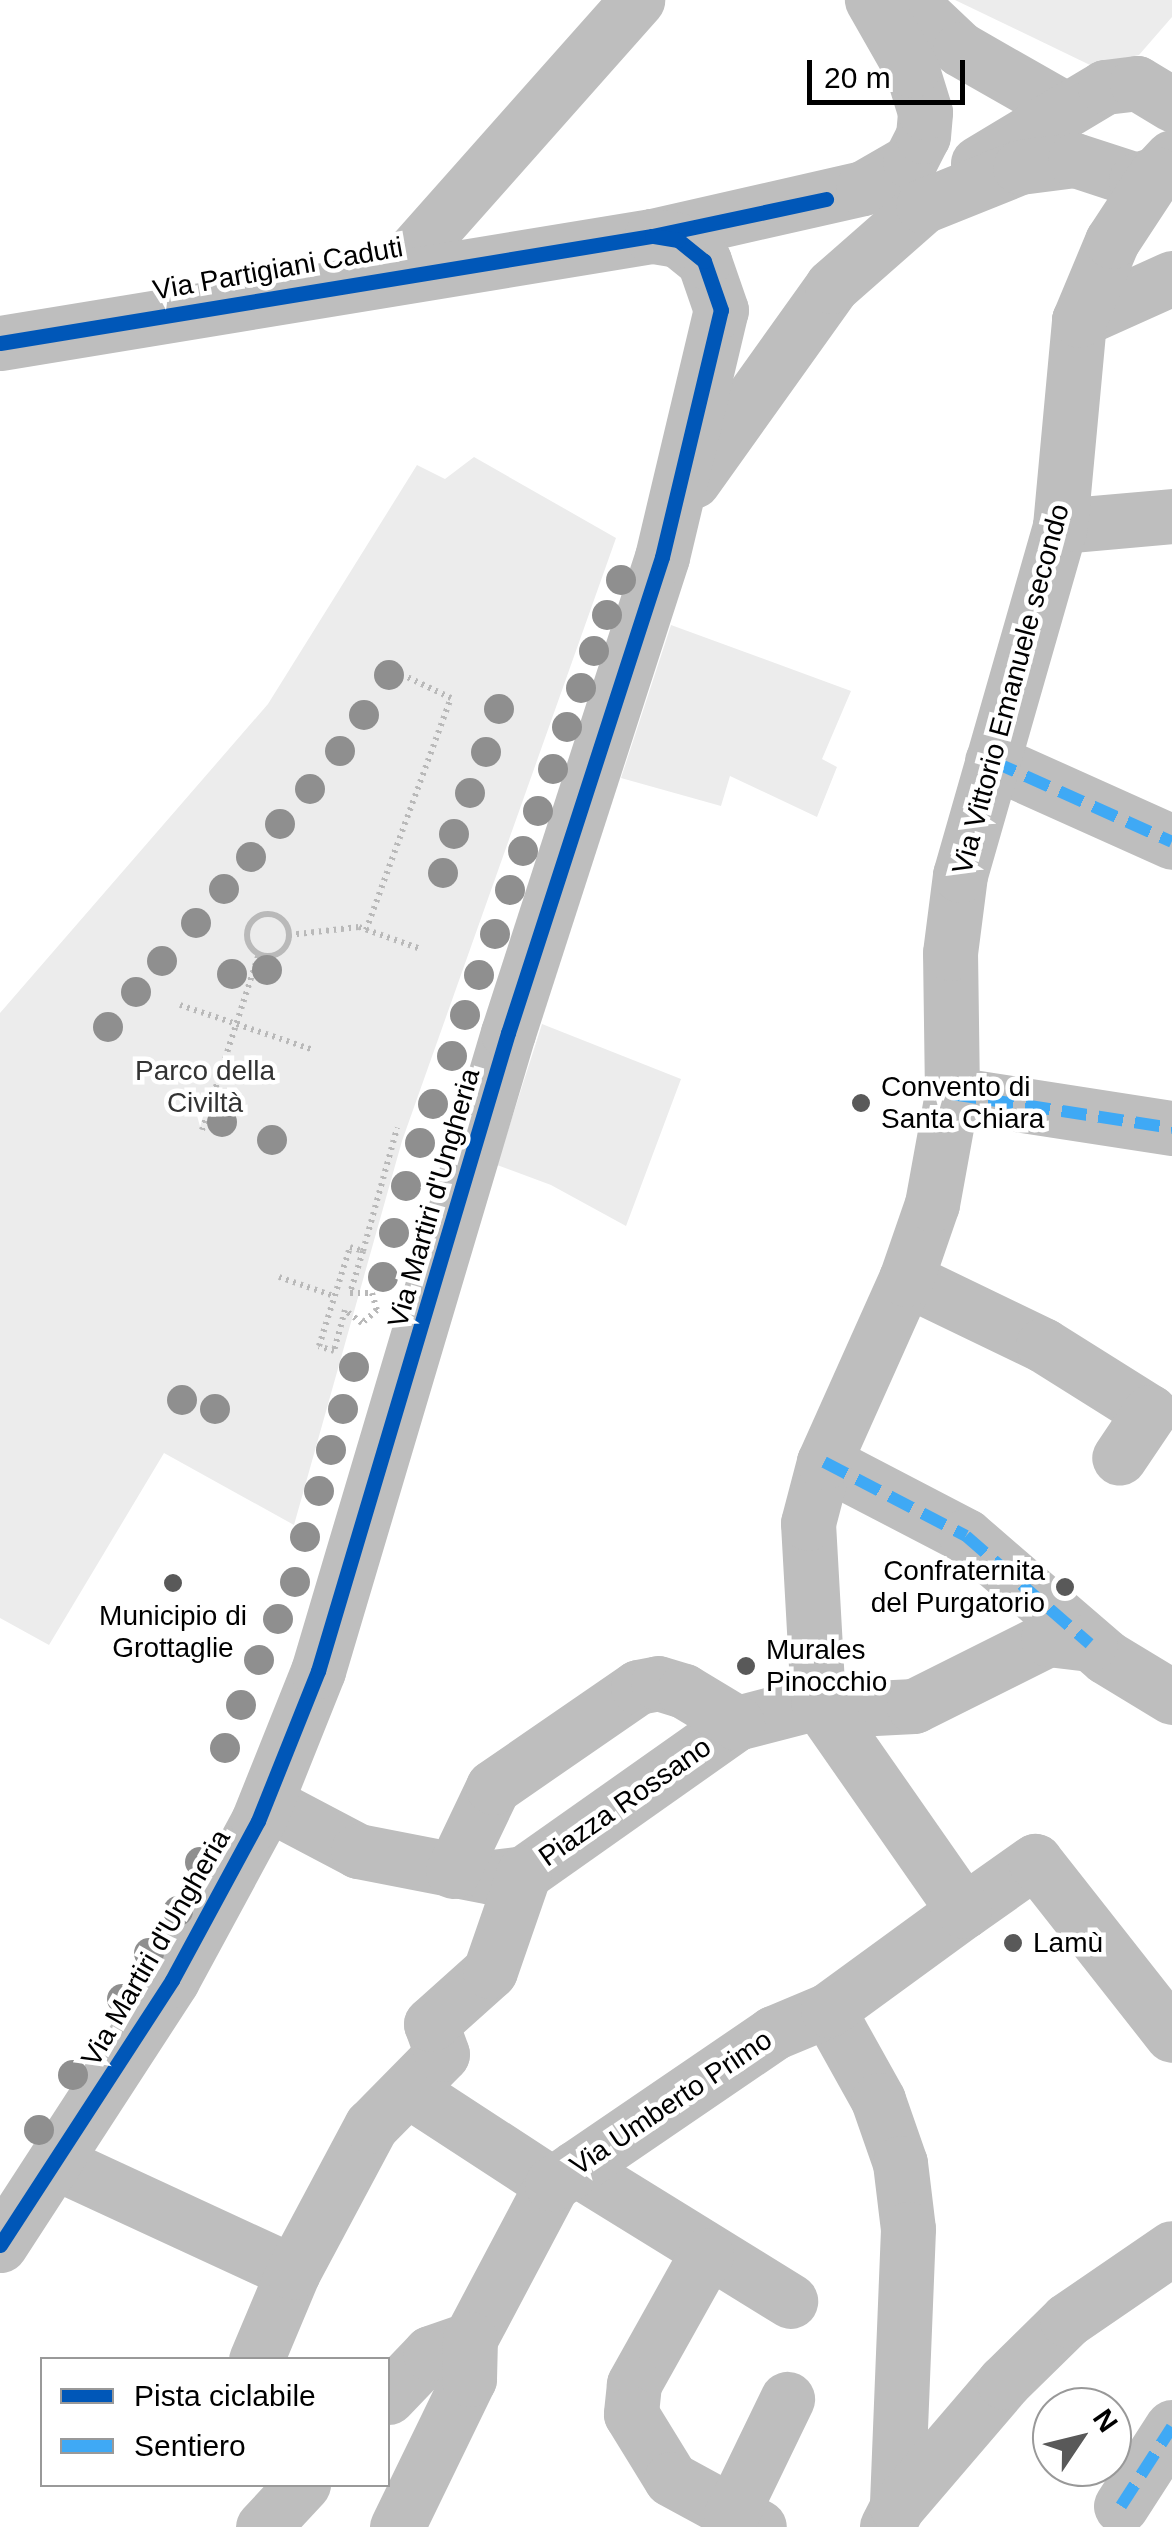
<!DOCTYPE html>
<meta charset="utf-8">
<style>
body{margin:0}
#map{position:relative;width:1172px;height:2527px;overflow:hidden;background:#fff;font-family:Helvetica,sans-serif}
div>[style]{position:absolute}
.green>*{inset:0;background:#ececec}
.path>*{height:6px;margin-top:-3px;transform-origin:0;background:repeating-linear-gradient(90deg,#b9b9b9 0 2.5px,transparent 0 7.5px)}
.path>.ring{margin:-3px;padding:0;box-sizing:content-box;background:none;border:6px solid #b9b9b9;border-radius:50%}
.minor>*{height:55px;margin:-27.5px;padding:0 27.5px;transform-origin:27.5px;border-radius:27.5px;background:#bebebe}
.quiet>*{height:12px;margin-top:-6px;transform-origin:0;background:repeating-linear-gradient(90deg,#3fa9f5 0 25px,transparent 0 37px)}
.cycleway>*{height:15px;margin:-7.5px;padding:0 7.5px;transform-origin:7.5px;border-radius:7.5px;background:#0057b8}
.trees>*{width:30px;height:30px;margin:-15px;border-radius:50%;background:#8f8f8f}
.dots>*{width:28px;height:28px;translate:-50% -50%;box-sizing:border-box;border:5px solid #fff;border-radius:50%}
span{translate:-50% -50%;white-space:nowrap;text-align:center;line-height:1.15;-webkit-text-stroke:9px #fff;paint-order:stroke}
.street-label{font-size:28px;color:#000}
.park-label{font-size:28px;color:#333}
.poi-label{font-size:28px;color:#000}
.left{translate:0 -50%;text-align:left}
.right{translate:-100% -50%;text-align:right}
.legend{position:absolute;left:40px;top:2357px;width:350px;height:130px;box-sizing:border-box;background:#fff;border:2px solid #999;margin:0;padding:12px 18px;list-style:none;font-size:30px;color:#000}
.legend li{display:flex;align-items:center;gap:20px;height:50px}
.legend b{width:50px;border:2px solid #999}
.north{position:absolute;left:1032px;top:2387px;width:100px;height:100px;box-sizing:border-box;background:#fff;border:2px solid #999;border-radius:50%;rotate:55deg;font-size:28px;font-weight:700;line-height:40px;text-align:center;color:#000}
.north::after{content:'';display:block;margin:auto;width:35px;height:45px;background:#595959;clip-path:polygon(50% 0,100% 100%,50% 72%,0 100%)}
.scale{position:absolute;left:807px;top:60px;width:158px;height:45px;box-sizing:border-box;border:5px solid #000;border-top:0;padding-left:12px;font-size:30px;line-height:35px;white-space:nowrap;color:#000;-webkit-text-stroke:8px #fff;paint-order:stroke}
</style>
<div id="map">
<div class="green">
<div style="clip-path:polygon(955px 0,1172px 0,1172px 17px,1139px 55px,1090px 65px)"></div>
<div style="clip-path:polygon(474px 457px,616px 538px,402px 1141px,294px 1525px,164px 1453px,49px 1645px,0 1618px,0 1013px,268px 704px,417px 465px,445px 479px)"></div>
<div style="clip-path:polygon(671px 625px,851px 691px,822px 759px,837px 767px,817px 817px,730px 776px,721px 806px,621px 778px)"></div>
<div style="clip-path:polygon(542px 1024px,681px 1079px,626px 1226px,551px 1185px,497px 1165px)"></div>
</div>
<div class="path">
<div class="ring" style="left:247px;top:914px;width:36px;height:36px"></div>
<div style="left:366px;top:930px;width:247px;rotate:-69.9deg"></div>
<div style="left:451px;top:698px;width:51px;rotate:-154.4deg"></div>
<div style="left:289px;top:935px;width:70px;rotate:-6.5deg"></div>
<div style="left:359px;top:927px;width:63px;rotate:19.6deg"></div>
<div style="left:180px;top:1005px;width:141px;rotate:18.6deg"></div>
<div style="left:202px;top:1130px;width:186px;rotate:-72.1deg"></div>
<div style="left:350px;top:1247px;width:14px;rotate:17deg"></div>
<div style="left:363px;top:1251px;width:44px;rotate:107.2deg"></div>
<div style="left:350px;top:1293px;width:22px"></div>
<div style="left:372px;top:1293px;width:18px;rotate:74deg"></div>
<div style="left:377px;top:1310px;width:20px;rotate:139deg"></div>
<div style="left:362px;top:1323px;width:21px;rotate:-143deg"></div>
<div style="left:345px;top:1310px;width:42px;rotate:105deg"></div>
<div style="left:334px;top:1351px;width:16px;rotate:-162deg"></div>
<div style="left:319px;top:1346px;width:104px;rotate:-72.6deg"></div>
<div style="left:363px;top:1251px;width:128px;rotate:-74.5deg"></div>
<div style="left:279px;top:1277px;width:58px;rotate:19.1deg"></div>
</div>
<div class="minor">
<div style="left:908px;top:0;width:71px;rotate:43.3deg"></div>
<div style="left:960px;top:49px;width:121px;rotate:29.7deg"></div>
<div style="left:978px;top:163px;width:148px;rotate:-30.9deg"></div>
<div style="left:1105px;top:87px;width:32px;rotate:-7deg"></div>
<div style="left:1137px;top:83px;width:41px;rotate:31deg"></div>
<div style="left:393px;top:275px;width:368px;rotate:-48.4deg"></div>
<div style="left:1079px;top:320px;width:102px;rotate:-24.3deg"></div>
<div style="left:0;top:343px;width:661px;rotate:-9.32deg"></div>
<div style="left:652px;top:236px;width:216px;rotate:-12.8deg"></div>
<div style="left:863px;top:188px;width:54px;rotate:-29.9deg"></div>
<div style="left:910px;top:161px;width:28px;rotate:-63deg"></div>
<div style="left:923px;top:136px;width:24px;rotate:-85deg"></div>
<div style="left:925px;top:112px;width:44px;rotate:-107.2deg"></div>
<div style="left:912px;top:70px;width:81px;rotate:-119.7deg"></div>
<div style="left:693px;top:481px;width:239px;rotate:-54.5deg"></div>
<div style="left:832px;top:286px;width:121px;rotate:-41.3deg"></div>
<div style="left:923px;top:206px;width:105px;rotate:-21.9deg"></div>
<div style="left:1020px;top:167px;width:55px;rotate:-7.3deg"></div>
<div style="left:1075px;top:160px;width:64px;rotate:18.2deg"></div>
<div style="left:1136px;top:180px;width:21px;rotate:-17deg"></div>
<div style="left:1156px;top:174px;width:23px;rotate:-47deg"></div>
<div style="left:1060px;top:526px;width:112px;rotate:-5.1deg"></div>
<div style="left:992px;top:761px;width:197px;rotate:24.2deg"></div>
<div style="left:952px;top:1094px;width:223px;rotate:8.8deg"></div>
<div style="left:906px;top:1279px;width:152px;rotate:25.7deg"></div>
<div style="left:1043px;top:1345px;width:126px;rotate:32.1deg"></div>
<div style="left:1150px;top:1412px;width:55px;rotate:124deg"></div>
<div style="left:824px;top:1462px;width:160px;rotate:27.5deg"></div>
<div style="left:966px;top:1536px;width:185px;rotate:40.8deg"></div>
<div style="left:1106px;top:1657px;width:77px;rotate:31.2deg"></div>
<div style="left:818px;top:1702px;width:179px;rotate:-93.2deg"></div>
<div style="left:808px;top:1523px;width:63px;rotate:-75.3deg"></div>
<div style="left:824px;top:1462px;width:201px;rotate:-65.9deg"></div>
<div style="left:906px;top:1279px;width:79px;rotate:-70.9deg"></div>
<div style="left:932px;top:1204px;width:112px;rotate:-79.7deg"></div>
<div style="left:952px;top:1094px;width:141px;rotate:-90.8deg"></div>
<div style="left:950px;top:953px;width:79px;rotate:-82.7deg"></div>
<div style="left:960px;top:875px;width:363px;rotate:-74deg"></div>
<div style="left:1060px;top:526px;width:207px;rotate:-84.7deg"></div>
<div style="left:1079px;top:320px;width:86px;rotate:-67.3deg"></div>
<div style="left:1112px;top:241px;width:80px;rotate:-56.7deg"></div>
<div style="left:267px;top:1803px;width:103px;rotate:27.8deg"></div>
<div style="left:358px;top:1851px;width:136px;rotate:11deg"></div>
<div style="left:492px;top:1877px;width:32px;rotate:-7deg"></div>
<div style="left:524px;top:1873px;width:261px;rotate:-35.2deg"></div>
<div style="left:737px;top:1723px;width:84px;rotate:-14.5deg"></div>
<div style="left:818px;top:1702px;width:38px;rotate:11deg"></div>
<div style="left:855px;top:1709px;width:59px;rotate:-2.9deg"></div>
<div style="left:914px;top:1706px;width:150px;rotate:-26.6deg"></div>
<div style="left:1048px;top:1639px;width:42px;rotate:6.8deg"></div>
<div style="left:453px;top:1871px;width:93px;rotate:-64.5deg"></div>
<div style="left:493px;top:1787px;width:176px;rotate:-34.6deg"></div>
<div style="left:638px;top:1687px;width:20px;rotate:-11deg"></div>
<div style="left:658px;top:1683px;width:27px;rotate:17deg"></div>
<div style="left:684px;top:1691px;width:62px;rotate:31.1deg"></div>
<div style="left:964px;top:1911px;width:87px;rotate:-35.2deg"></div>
<div style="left:1035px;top:1861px;width:221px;rotate:51.8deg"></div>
<div style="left:828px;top:2010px;width:103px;rotate:60.9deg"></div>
<div style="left:878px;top:2100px;width:67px;rotate:70.8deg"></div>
<div style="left:900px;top:2163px;width:66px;rotate:83.1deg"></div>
<div style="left:908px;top:2229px;width:278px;rotate:92.3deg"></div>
<div style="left:897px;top:2507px;width:22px;rotate:117deg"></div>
<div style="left:411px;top:2092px;width:168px;rotate:33.1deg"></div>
<div style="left:57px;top:2163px;width:260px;rotate:24.8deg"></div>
<div style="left:575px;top:2168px;width:253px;rotate:31.7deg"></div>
<div style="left:0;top:2245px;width:316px;rotate:-57deg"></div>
<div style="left:172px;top:1980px;width:181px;rotate:-61.6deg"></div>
<div style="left:258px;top:1821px;width:162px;rotate:-68.2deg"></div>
<div style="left:318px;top:1671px;width:666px;rotate:-73.42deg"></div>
<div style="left:508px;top:1033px;width:500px;rotate:-72.07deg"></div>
<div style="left:662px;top:557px;width:254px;rotate:-76.6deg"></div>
<div style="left:721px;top:310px;width:52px;rotate:-109.1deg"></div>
<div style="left:704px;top:261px;width:33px;rotate:-141deg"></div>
<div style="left:678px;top:240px;width:26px;rotate:-171deg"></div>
<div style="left:706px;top:2255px;width:148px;rotate:119.2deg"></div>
<div style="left:634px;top:2384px;width:30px;rotate:96deg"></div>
<div style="left:631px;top:2414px;width:76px;rotate:58.4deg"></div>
<div style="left:671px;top:2479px;width:100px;rotate:28.6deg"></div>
<div style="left:256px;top:2360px;width:95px;rotate:-67.2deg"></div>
<div style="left:293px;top:2272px;width:166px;rotate:-61.9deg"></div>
<div style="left:371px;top:2126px;width:101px;rotate:-45.4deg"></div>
<div style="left:442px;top:2054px;width:32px;rotate:-110deg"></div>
<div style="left:431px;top:2024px;width:79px;rotate:-41.9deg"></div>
<div style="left:490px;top:1971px;width:104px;rotate:-70.9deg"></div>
<div style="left:388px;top:2397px;width:61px;rotate:-46.3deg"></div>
<div style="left:430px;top:2353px;width:42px;rotate:-19.3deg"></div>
<div style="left:470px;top:2339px;width:175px;rotate:-62.1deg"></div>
<div style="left:552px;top:2184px;width:268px;rotate:-34.3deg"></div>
<div style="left:773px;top:2033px;width:60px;rotate:-22.7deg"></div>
<div style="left:828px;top:2010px;width:168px;rotate:-36.1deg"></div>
<div style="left:964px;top:1911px;width:255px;rotate:-124.9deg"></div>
<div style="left:1121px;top:2506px;width:94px;rotate:-57.2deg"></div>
<div style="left:897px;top:2507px;width:165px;rotate:-49.4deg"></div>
<div style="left:1004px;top:2382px;width:88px;rotate:-44.5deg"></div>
<div style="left:1067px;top:2320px;width:127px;rotate:-34.4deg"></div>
<div style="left:731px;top:2515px;width:129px;rotate:-64.2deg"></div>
<div style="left:263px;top:2527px;width:59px;rotate:-47.1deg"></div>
<div style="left:397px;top:2527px;width:165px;rotate:-64.1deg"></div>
<div style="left:469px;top:2379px;width:40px;rotate:-88.6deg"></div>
</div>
<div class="quiet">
<div style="left:992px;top:761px;width:197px;rotate:24.2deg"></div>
<div style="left:952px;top:1094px;width:223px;rotate:8.8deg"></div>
<div style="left:824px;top:1462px;width:160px;rotate:27.5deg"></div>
<div style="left:966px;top:1536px;width:164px;rotate:41.1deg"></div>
<div style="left:1121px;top:2506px;width:94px;rotate:-57.2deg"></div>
</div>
<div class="cycleway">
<div style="left:0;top:343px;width:661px;rotate:-9.32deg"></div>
<div style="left:652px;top:236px;width:178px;rotate:-12deg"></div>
<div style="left:0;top:2245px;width:316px;rotate:-57deg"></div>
<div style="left:172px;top:1980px;width:181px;rotate:-61.6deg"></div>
<div style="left:258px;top:1821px;width:162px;rotate:-68.2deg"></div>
<div style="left:318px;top:1671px;width:666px;rotate:-73.42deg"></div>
<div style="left:508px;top:1033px;width:500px;rotate:-72.07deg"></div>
<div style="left:662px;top:557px;width:254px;rotate:-76.6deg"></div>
<div style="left:721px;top:310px;width:52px;rotate:-109.1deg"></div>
<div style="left:704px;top:261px;width:33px;rotate:-141deg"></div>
<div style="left:678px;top:240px;width:26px;rotate:-171deg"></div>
</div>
<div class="trees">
<div style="left:621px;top:580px"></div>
<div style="left:607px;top:615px"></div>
<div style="left:594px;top:651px"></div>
<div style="left:389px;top:675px"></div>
<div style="left:581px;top:688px"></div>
<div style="left:499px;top:709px"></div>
<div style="left:364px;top:715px"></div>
<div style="left:567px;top:727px"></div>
<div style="left:340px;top:751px"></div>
<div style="left:486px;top:752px"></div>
<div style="left:553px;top:769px"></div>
<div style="left:310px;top:789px"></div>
<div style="left:470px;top:793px"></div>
<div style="left:538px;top:811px"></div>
<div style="left:280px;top:824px"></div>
<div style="left:454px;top:834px"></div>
<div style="left:523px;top:851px"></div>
<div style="left:251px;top:857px"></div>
<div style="left:443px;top:873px"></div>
<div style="left:224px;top:889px"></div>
<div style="left:510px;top:890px"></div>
<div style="left:196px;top:923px"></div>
<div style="left:495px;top:934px"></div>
<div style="left:162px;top:961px"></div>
<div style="left:267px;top:970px"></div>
<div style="left:232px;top:974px"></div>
<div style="left:479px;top:975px"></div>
<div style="left:136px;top:992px"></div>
<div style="left:465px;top:1015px"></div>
<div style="left:108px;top:1027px"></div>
<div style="left:452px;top:1056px"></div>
<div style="left:433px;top:1104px"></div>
<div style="left:222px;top:1122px"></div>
<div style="left:272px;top:1140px"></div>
<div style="left:420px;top:1143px"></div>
<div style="left:406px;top:1186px"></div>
<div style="left:394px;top:1233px"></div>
<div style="left:383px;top:1277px"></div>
<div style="left:354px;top:1367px"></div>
<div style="left:182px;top:1400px"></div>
<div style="left:215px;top:1409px"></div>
<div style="left:343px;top:1409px"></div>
<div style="left:331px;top:1450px"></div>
<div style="left:319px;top:1491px"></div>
<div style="left:305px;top:1537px"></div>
<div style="left:295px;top:1582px"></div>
<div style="left:278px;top:1619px"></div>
<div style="left:259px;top:1660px"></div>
<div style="left:241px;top:1705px"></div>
<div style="left:225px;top:1748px"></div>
<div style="left:200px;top:1862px"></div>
<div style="left:178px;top:1911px"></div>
<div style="left:149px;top:1953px"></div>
<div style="left:122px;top:1999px"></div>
<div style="left:73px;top:2075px"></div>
<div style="left:39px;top:2130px"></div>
</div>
<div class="dots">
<div style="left:861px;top:1103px;background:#595959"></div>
<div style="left:173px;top:1583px;background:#595959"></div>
<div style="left:1065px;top:1587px;background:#595959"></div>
<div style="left:746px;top:1666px;background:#595959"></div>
<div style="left:1013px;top:1943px;background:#595959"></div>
</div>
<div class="street-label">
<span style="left:278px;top:269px;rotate:-10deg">Via Partigiani Caduti</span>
<span style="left:1011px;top:689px;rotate:-75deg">Via Vittorio Emanuele secondo</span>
<span style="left:434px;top:1198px;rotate:-74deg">Via Martiri d'Ungheria</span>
<span style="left:625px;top:1802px;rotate:-35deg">Piazza Rossano</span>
<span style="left:156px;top:1948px;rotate:-60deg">Via Martiri d'Ungheria</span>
<span style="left:671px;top:2103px;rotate:-34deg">Via Umberto Primo</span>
</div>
<div class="park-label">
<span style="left:205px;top:1087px">Parco della<br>Civiltà</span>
</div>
<div class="poi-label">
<span class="left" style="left:881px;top:1103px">Convento di<br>Santa Chiara</span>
<span class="right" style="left:1045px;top:1587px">Confraternita<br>del Purgatorio</span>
<span style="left:173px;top:1632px">Municipio di<br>Grottaglie</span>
<span class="left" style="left:766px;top:1666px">Murales<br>Pinocchio</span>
<span class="left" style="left:1033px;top:1943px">Lamù</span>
</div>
<ul class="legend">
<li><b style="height:12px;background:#0057b8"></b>Pista ciclabile</li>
<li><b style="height:12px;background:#3fa9f5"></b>Sentiero</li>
</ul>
<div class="north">N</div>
<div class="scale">20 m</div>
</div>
